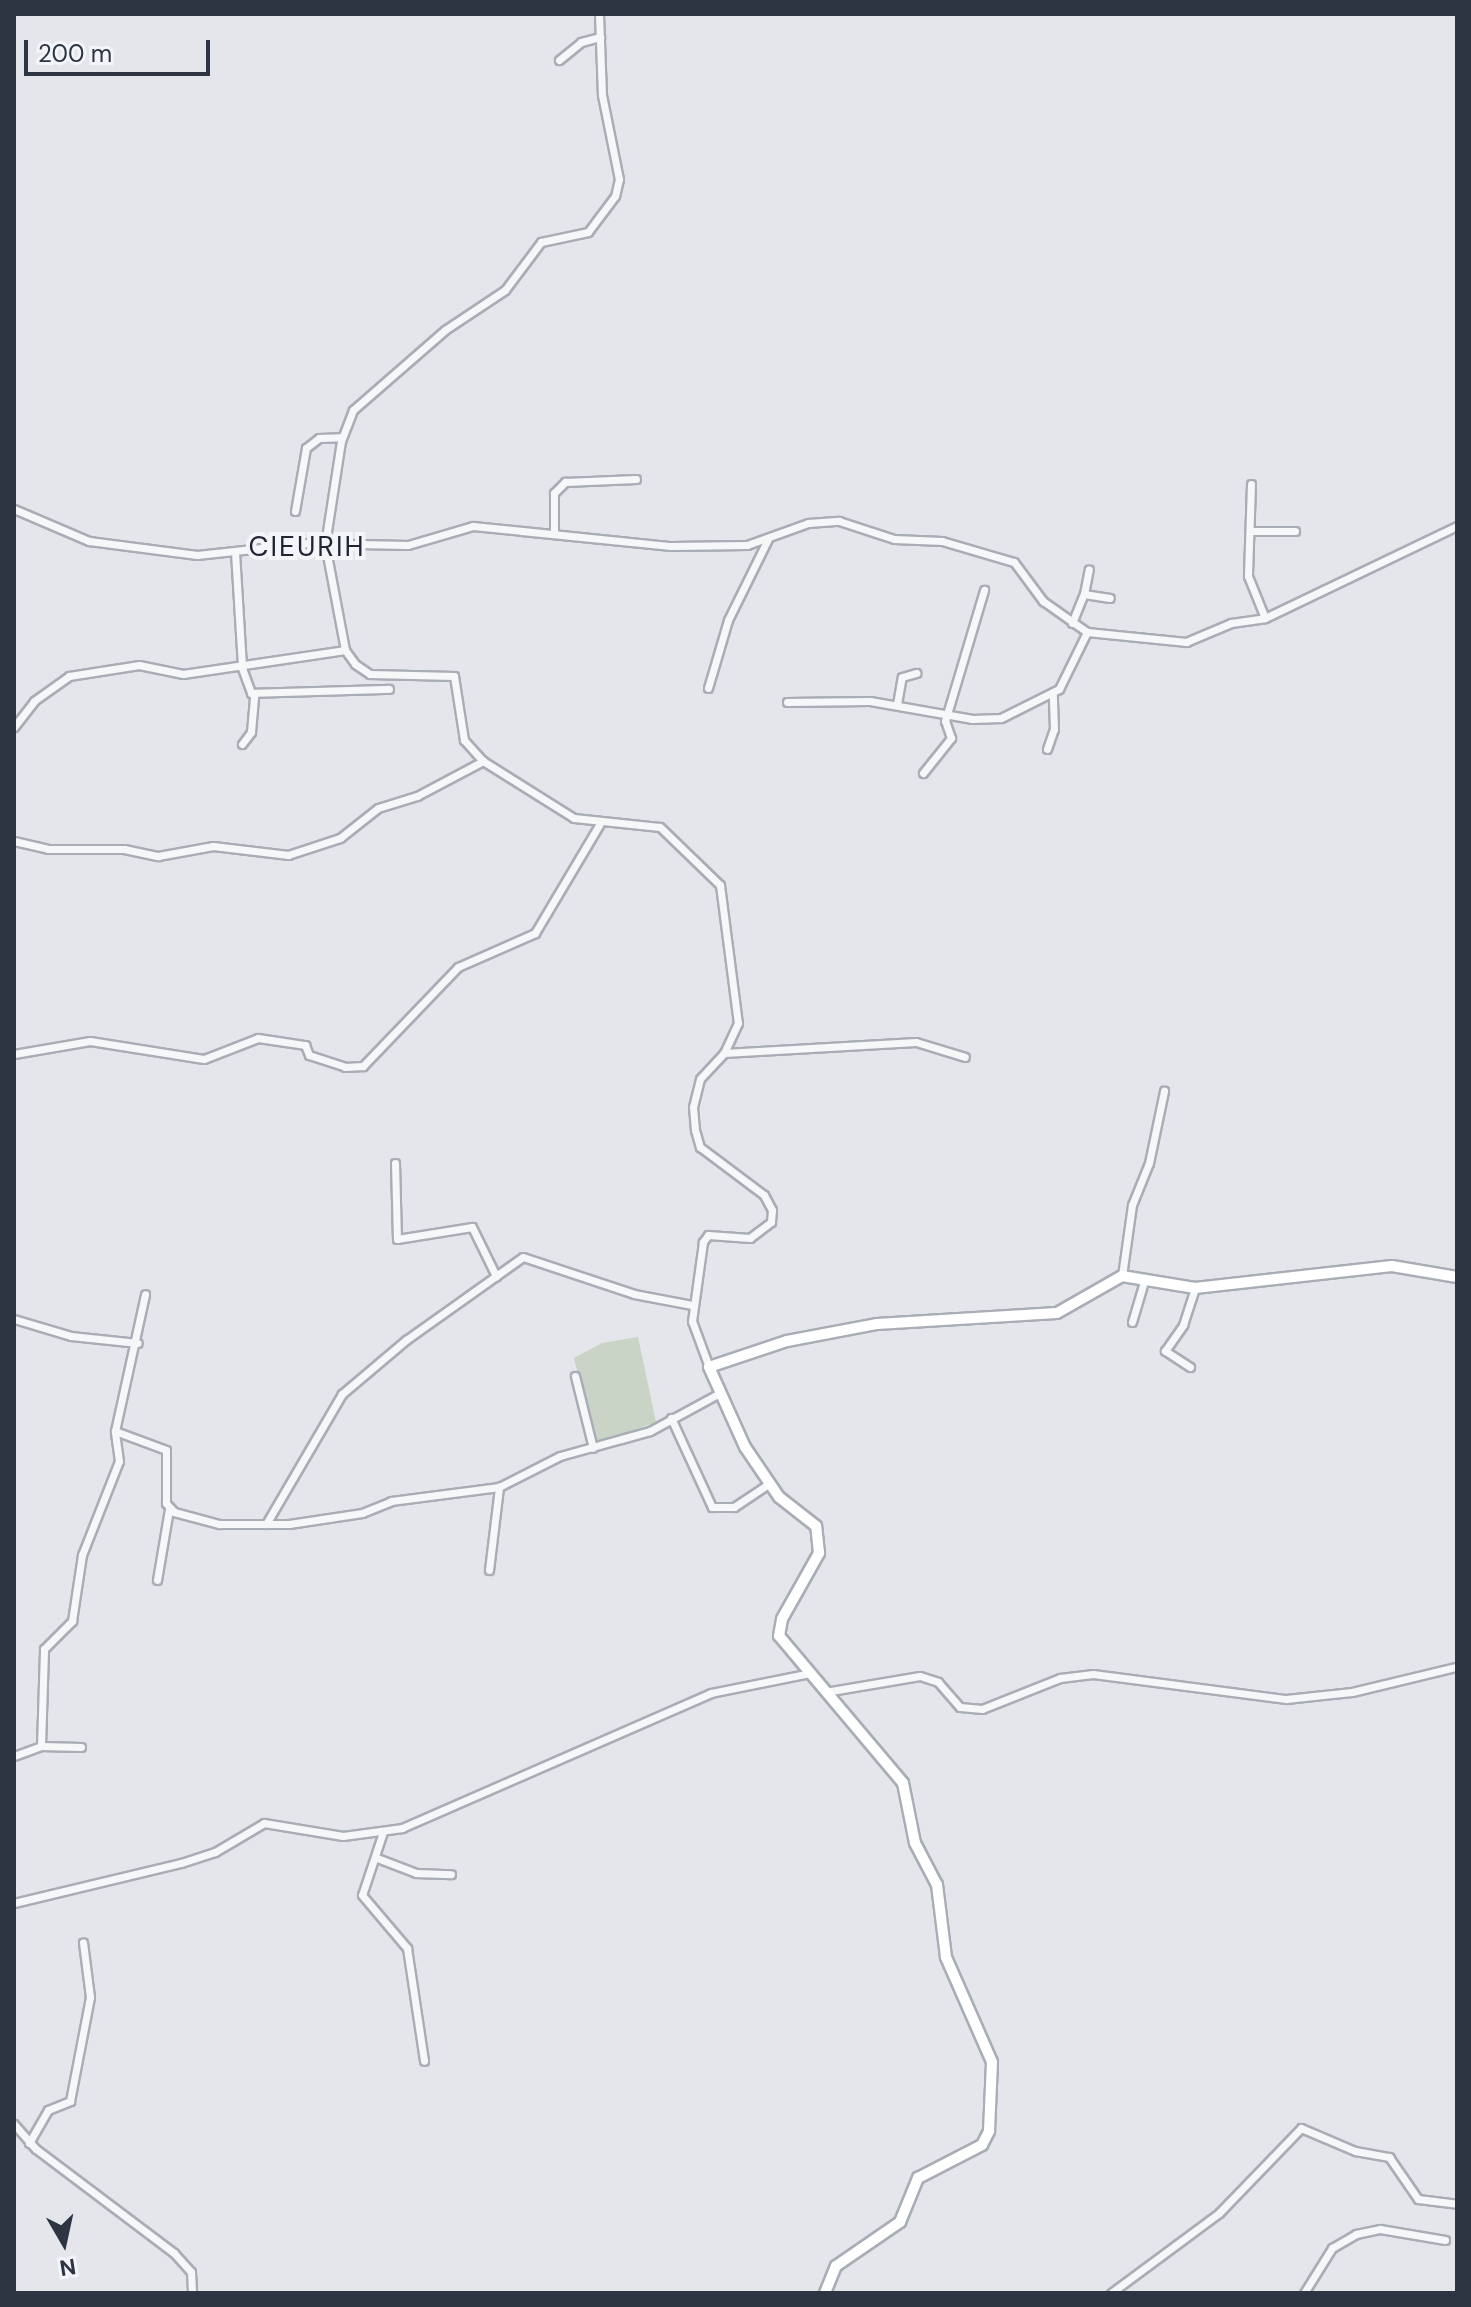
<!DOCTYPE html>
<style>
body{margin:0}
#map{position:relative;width:1471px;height:2307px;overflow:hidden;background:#e4e6eb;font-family:"DM Sans",sans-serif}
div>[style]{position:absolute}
.green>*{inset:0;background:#c9d4c6}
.roads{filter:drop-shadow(2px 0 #a9adb5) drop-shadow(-2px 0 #a9adb5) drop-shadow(0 2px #a9adb5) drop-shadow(0 -2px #a9adb5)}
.street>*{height:7px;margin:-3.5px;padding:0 3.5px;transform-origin:3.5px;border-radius:3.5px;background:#f6f7f9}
.secondary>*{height:10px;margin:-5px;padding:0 5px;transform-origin:5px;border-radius:5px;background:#fff}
span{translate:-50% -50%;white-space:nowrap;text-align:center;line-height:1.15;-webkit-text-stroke:8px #f3f5f8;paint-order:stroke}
.quarter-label{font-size:28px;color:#1f2533;letter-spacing:2px}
.frame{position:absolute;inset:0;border:16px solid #2d3442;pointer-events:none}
.north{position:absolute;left:24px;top:2203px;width:80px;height:80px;-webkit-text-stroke:6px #f3f5f8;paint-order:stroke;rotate:171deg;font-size:22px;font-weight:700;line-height:32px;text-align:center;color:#2d3442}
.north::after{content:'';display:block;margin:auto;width:28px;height:36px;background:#2d3442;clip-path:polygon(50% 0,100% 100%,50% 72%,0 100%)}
.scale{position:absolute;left:24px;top:40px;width:186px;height:36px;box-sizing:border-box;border:4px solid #2d3442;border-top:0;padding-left:10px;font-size:24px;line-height:28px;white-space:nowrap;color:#2d3442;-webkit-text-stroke:6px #f3f5f8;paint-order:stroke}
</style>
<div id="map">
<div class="green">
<div style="clip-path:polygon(638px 1337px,656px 1422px,595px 1445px,574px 1358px,602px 1343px)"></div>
</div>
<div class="roads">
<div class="street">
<div style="left:599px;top:14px;width:81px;rotate:87.9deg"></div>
<div style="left:602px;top:95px;width:86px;rotate:78.6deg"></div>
<div style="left:619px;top:179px;width:17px;rotate:103deg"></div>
<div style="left:615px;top:196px;width:45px;rotate:126.9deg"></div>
<div style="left:588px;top:232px;width:48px;rotate:168deg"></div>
<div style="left:541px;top:242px;width:60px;rotate:126.9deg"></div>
<div style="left:505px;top:290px;width:72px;rotate:146.3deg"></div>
<div style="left:445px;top:330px;width:122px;rotate:139deg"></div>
<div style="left:353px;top:410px;width:33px;rotate:111deg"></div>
<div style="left:341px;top:441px;width:104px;rotate:98.8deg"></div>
<div style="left:325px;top:544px;width:108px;rotate:79.3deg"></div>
<div style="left:345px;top:650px;width:17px;rotate:54deg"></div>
<div style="left:355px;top:664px;width:18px;rotate:34deg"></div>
<div style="left:370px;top:674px;width:84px;rotate:1.4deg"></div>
<div style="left:454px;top:676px;width:65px;rotate:81.1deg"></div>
<div style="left:464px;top:740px;width:28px;rotate:48deg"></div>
<div style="left:483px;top:761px;width:107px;rotate:32.1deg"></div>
<div style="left:574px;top:818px;width:86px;rotate:6deg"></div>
<div style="left:660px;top:827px;width:83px;rotate:44deg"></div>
<div style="left:720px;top:885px;width:139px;rotate:82.6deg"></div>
<div style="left:738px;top:1023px;width:33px;rotate:115deg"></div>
<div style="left:724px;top:1053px;width:35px;rotate:133deg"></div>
<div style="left:700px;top:1079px;width:29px;rotate:104deg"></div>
<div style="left:693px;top:1107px;width:23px;rotate:85deg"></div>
<div style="left:695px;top:1130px;width:18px;rotate:74deg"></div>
<div style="left:700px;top:1147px;width:80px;rotate:36.9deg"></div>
<div style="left:764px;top:1195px;width:17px;rotate:62deg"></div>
<div style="left:772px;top:1210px;width:12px;rotate:95deg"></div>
<div style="left:771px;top:1222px;width:26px;rotate:143deg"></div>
<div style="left:750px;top:1238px;width:42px;rotate:-175.9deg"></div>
<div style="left:708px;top:1235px;width:9px;rotate:126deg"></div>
<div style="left:703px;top:1242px;width:80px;rotate:97.9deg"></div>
<div style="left:692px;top:1321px;width:49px;rotate:69.7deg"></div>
<div style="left:559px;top:60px;width:28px;rotate:-39deg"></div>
<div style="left:581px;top:42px;width:20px;rotate:-15deg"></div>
<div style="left:1251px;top:484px;width:92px;rotate:91.9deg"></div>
<div style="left:1248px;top:576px;width:45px;rotate:68deg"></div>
<div style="left:14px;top:509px;width:82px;rotate:23.1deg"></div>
<div style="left:89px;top:541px;width:109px;rotate:7.4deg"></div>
<div style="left:197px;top:555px;width:112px;rotate:-6.2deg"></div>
<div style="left:308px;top:543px;width:100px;rotate:1.1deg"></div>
<div style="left:408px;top:545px;width:68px;rotate:-16.3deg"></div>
<div style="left:473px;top:526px;width:199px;rotate:5.8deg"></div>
<div style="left:671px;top:546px;width:76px;rotate:-0.8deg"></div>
<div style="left:747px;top:545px;width:65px;rotate:-19.8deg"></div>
<div style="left:808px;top:523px;width:31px;rotate:-4deg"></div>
<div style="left:839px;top:521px;width:58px;rotate:18.1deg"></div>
<div style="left:894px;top:539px;width:48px;rotate:2.4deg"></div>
<div style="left:942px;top:541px;width:75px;rotate:16.3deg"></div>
<div style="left:1014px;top:562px;width:49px;rotate:53.4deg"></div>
<div style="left:1043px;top:601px;width:54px;rotate:35.2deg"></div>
<div style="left:1087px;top:632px;width:100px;rotate:5.8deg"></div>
<div style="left:1186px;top:642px;width:49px;rotate:-22.9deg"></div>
<div style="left:1231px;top:623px;width:34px;rotate:-8deg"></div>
<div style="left:1265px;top:618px;width:213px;rotate:-25.6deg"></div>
<div style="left:295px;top:511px;width:64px;rotate:-80.1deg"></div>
<div style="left:306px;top:448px;width:16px;rotate:-38deg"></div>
<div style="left:319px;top:438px;width:23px;rotate:-2deg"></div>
<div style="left:1251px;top:531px;width:44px"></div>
<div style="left:554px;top:534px;width:41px;rotate:-90deg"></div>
<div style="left:554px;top:493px;width:16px;rotate:-45deg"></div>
<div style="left:565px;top:482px;width:71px;rotate:-2.4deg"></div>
<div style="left:235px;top:552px;width:116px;rotate:86.5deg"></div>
<div style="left:242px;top:668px;width:27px;rotate:70deg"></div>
<div style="left:251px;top:693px;width:138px;rotate:-1.7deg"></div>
<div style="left:1084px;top:594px;width:25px;rotate:-79deg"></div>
<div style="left:1072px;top:623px;width:31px;rotate:-68deg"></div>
<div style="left:1084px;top:594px;width:26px;rotate:9deg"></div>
<div style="left:708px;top:688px;width:71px;rotate:-73.6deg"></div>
<div style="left:728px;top:620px;width:90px;rotate:-63.7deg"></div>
<div style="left:787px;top:702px;width:83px;rotate:-0.7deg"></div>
<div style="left:870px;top:701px;width:104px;rotate:10deg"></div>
<div style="left:972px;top:719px;width:29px;rotate:-2deg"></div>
<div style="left:1001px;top:718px;width:65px;rotate:-26.6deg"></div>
<div style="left:1059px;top:689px;width:64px;rotate:-63.8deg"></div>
<div style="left:897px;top:704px;width:27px;rotate:-80deg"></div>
<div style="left:902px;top:677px;width:15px;rotate:-16deg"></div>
<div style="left:14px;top:727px;width:33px;rotate:-52deg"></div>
<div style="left:34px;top:701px;width:43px;rotate:-35.5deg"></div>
<div style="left:69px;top:676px;width:71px;rotate:-8.9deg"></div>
<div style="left:139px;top:665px;width:45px;rotate:11.6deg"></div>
<div style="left:183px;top:674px;width:164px;rotate:-8.4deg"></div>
<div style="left:242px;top:744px;width:15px;rotate:-53deg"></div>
<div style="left:251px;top:732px;width:37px;rotate:-85deg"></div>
<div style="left:1047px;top:749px;width:21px;rotate:-71deg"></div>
<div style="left:1054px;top:729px;width:35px;rotate:-92deg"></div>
<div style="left:923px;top:773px;width:45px;rotate:-51.3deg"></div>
<div style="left:951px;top:738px;width:18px;rotate:-109deg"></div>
<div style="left:945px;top:721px;width:137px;rotate:-73.4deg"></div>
<div style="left:14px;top:841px;width:35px;rotate:13deg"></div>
<div style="left:48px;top:849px;width:76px"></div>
<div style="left:124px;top:849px;width:35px;rotate:12deg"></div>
<div style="left:158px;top:856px;width:56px;rotate:-10.3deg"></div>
<div style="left:213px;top:846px;width:76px;rotate:6.8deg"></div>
<div style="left:288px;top:855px;width:55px;rotate:-18.1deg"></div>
<div style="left:340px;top:838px;width:48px;rotate:-38.3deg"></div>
<div style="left:378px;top:808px;width:41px;rotate:-17.1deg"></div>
<div style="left:417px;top:796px;width:75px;rotate:-27.9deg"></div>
<div style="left:724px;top:1053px;width:192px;rotate:-3.3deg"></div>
<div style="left:916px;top:1042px;width:51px;rotate:17deg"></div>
<div style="left:14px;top:1054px;width:77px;rotate:-9.7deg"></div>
<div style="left:90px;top:1041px;width:115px;rotate:9deg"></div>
<div style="left:204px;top:1059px;width:58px;rotate:-21.3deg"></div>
<div style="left:258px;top:1038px;width:48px;rotate:8.5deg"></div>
<div style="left:305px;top:1045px;width:11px;rotate:68deg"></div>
<div style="left:309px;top:1055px;width:38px;rotate:18deg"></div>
<div style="left:345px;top:1067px;width:18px;rotate:-3deg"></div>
<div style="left:363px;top:1066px;width:137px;rotate:-46.2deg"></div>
<div style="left:458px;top:967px;width:84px;rotate:-23.8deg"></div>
<div style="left:535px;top:933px;width:126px;rotate:-59.3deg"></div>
<div style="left:395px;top:1163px;width:76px;rotate:88.5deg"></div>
<div style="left:397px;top:1239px;width:76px;rotate:-9.1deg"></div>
<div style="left:472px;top:1227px;width:55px;rotate:63.9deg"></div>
<div style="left:1122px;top:1276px;width:72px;rotate:-82deg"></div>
<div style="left:1132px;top:1205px;width:45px;rotate:-68deg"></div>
<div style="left:1149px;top:1163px;width:74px;rotate:-78.2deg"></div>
<div style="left:14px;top:1319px;width:59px;rotate:16.6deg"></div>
<div style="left:71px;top:1336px;width:67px;rotate:6deg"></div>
<div style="left:1132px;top:1322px;width:46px;rotate:-73.5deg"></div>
<div style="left:1190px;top:1367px;width:30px;rotate:-147deg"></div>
<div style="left:1165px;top:1351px;width:32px;rotate:-55deg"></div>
<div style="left:1183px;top:1325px;width:39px;rotate:-72deg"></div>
<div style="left:575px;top:1376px;width:74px;rotate:76deg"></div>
<div style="left:671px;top:1418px;width:98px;rotate:65.3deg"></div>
<div style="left:712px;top:1507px;width:22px"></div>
<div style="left:734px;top:1507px;width:43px;rotate:-33.7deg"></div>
<div style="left:115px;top:1431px;width:54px;rotate:20.4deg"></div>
<div style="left:166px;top:1450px;width:53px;rotate:90deg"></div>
<div style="left:166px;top:1503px;width:12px;rotate:48deg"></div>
<div style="left:174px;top:1512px;width:47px;rotate:14.9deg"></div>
<div style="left:219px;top:1524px;width:70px"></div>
<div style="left:289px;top:1524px;width:74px;rotate:-8.6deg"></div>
<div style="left:362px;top:1513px;width:31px;rotate:-22deg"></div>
<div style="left:391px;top:1501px;width:109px;rotate:-7.4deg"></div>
<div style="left:499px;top:1487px;width:68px;rotate:-26.9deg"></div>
<div style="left:560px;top:1456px;width:93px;rotate:-15.5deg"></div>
<div style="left:650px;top:1431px;width:77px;rotate:-28.6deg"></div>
<div style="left:266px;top:1524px;width:151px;rotate:-59.7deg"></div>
<div style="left:342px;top:1394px;width:84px;rotate:-40.2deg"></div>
<div style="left:406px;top:1340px;width:143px;rotate:-35.4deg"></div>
<div style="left:523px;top:1257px;width:117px;rotate:18.4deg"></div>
<div style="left:634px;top:1294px;width:59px;rotate:10.7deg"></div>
<div style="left:489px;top:1570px;width:84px;rotate:-83.1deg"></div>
<div style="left:157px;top:1580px;width:72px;rotate:-80.4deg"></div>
<div style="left:825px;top:1692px;width:96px;rotate:-9.6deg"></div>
<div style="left:920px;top:1676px;width:19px;rotate:18deg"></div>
<div style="left:938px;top:1682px;width:33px;rotate:49deg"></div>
<div style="left:960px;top:1707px;width:22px;rotate:5deg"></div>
<div style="left:982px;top:1709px;width:84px;rotate:-21.7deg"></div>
<div style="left:1060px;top:1678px;width:33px;rotate:-7deg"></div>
<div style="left:1093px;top:1674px;width:195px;rotate:7.4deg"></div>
<div style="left:1286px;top:1699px;width:66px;rotate:-6.1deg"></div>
<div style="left:1352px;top:1692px;width:106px;rotate:-13.6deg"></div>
<div style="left:41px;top:1746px;width:40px;rotate:1.4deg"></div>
<div style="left:14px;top:1756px;width:29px;rotate:-20deg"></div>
<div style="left:41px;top:1746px;width:97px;rotate:-88.2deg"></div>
<div style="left:44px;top:1649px;width:40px;rotate:-45deg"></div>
<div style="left:72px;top:1621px;width:67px;rotate:-81.4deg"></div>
<div style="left:82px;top:1555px;width:101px;rotate:-68.5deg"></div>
<div style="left:119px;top:1461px;width:30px;rotate:-98deg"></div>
<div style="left:115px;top:1431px;width:140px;rotate:-77.6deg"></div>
<div style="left:383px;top:1832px;width:66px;rotate:108.4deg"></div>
<div style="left:362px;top:1895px;width:70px;rotate:49.7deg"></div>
<div style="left:407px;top:1948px;width:114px;rotate:81.4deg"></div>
<div style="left:377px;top:1858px;width:42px;rotate:21deg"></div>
<div style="left:416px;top:1873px;width:35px;rotate:2deg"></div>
<div style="left:14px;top:1903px;width:172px;rotate:-13.5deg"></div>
<div style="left:181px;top:1863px;width:36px;rotate:-18deg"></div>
<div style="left:215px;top:1852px;width:57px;rotate:-30.6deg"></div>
<div style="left:264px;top:1823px;width:80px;rotate:9.3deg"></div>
<div style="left:343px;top:1836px;width:60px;rotate:-7.7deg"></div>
<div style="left:402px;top:1828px;width:337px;rotate:-23.6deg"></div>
<div style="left:711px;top:1693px;width:101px;rotate:-11.4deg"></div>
<div style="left:14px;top:2124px;width:33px;rotate:49deg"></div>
<div style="left:36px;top:2149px;width:173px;rotate:37deg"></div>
<div style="left:174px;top:2253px;width:25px;rotate:48deg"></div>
<div style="left:191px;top:2272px;width:21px;rotate:87deg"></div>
<div style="left:29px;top:2143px;width:38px;rotate:-60deg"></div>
<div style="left:48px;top:2110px;width:24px;rotate:-22deg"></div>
<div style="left:70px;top:2101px;width:106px;rotate:-79.1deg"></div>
<div style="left:90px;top:1997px;width:55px;rotate:-97.3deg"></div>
<div style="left:1111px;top:2293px;width:134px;rotate:-36.5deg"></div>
<div style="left:1219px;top:2213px;width:118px;rotate:-46deg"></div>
<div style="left:1301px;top:2128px;width:59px;rotate:23.1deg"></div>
<div style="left:1355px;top:2151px;width:35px;rotate:10deg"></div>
<div style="left:1389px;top:2157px;width:51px;rotate:55.4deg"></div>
<div style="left:1418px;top:2199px;width:39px;rotate:7deg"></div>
<div style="left:1304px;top:2293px;width:53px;rotate:-58.1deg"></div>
<div style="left:1332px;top:2248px;width:28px;rotate:-30deg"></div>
<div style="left:1356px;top:2234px;width:25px;rotate:-12deg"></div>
<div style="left:1380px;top:2229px;width:66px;rotate:9.6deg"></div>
</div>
<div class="secondary">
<div style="left:825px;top:2293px;width:29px;rotate:-68deg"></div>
<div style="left:836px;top:2266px;width:78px;rotate:-34.5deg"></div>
<div style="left:900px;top:2222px;width:48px;rotate:-67.8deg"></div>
<div style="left:918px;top:2178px;width:72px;rotate:-27.3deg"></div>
<div style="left:982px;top:2145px;width:16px;rotate:-63deg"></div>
<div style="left:989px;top:2131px;width:69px;rotate:-87.5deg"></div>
<div style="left:992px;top:2062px;width:115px;rotate:-113.7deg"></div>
<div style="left:946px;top:1957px;width:73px;rotate:-97.1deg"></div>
<div style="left:937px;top:1885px;width:47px;rotate:-117.6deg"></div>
<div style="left:915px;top:1843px;width:61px;rotate:-101.3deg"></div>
<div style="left:903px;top:1783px;width:192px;rotate:-130.1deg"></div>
<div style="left:779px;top:1636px;width:17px;rotate:-80deg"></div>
<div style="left:782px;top:1619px;width:76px;rotate:-60.7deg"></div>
<div style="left:819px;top:1553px;width:27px;rotate:-96deg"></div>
<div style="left:816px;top:1526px;width:47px;rotate:-141.9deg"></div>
<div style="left:779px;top:1497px;width:60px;rotate:-124.2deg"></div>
<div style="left:745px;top:1447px;width:88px;rotate:-114.2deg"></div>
<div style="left:709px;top:1367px;width:82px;rotate:-18.4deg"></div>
<div style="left:787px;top:1341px;width:92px;rotate:-10.7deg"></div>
<div style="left:877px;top:1324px;width:180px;rotate:-3.5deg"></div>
<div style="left:1057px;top:1313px;width:75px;rotate:-29.6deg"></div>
<div style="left:1122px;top:1276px;width:74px;rotate:9.3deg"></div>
<div style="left:1195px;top:1288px;width:198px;rotate:-6.4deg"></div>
<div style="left:1392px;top:1266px;width:66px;rotate:9.6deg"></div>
</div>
</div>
<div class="quarter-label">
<span style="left:307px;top:547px">CIEURIH</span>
</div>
<div class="frame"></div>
<div class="north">N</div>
<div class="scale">200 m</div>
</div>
